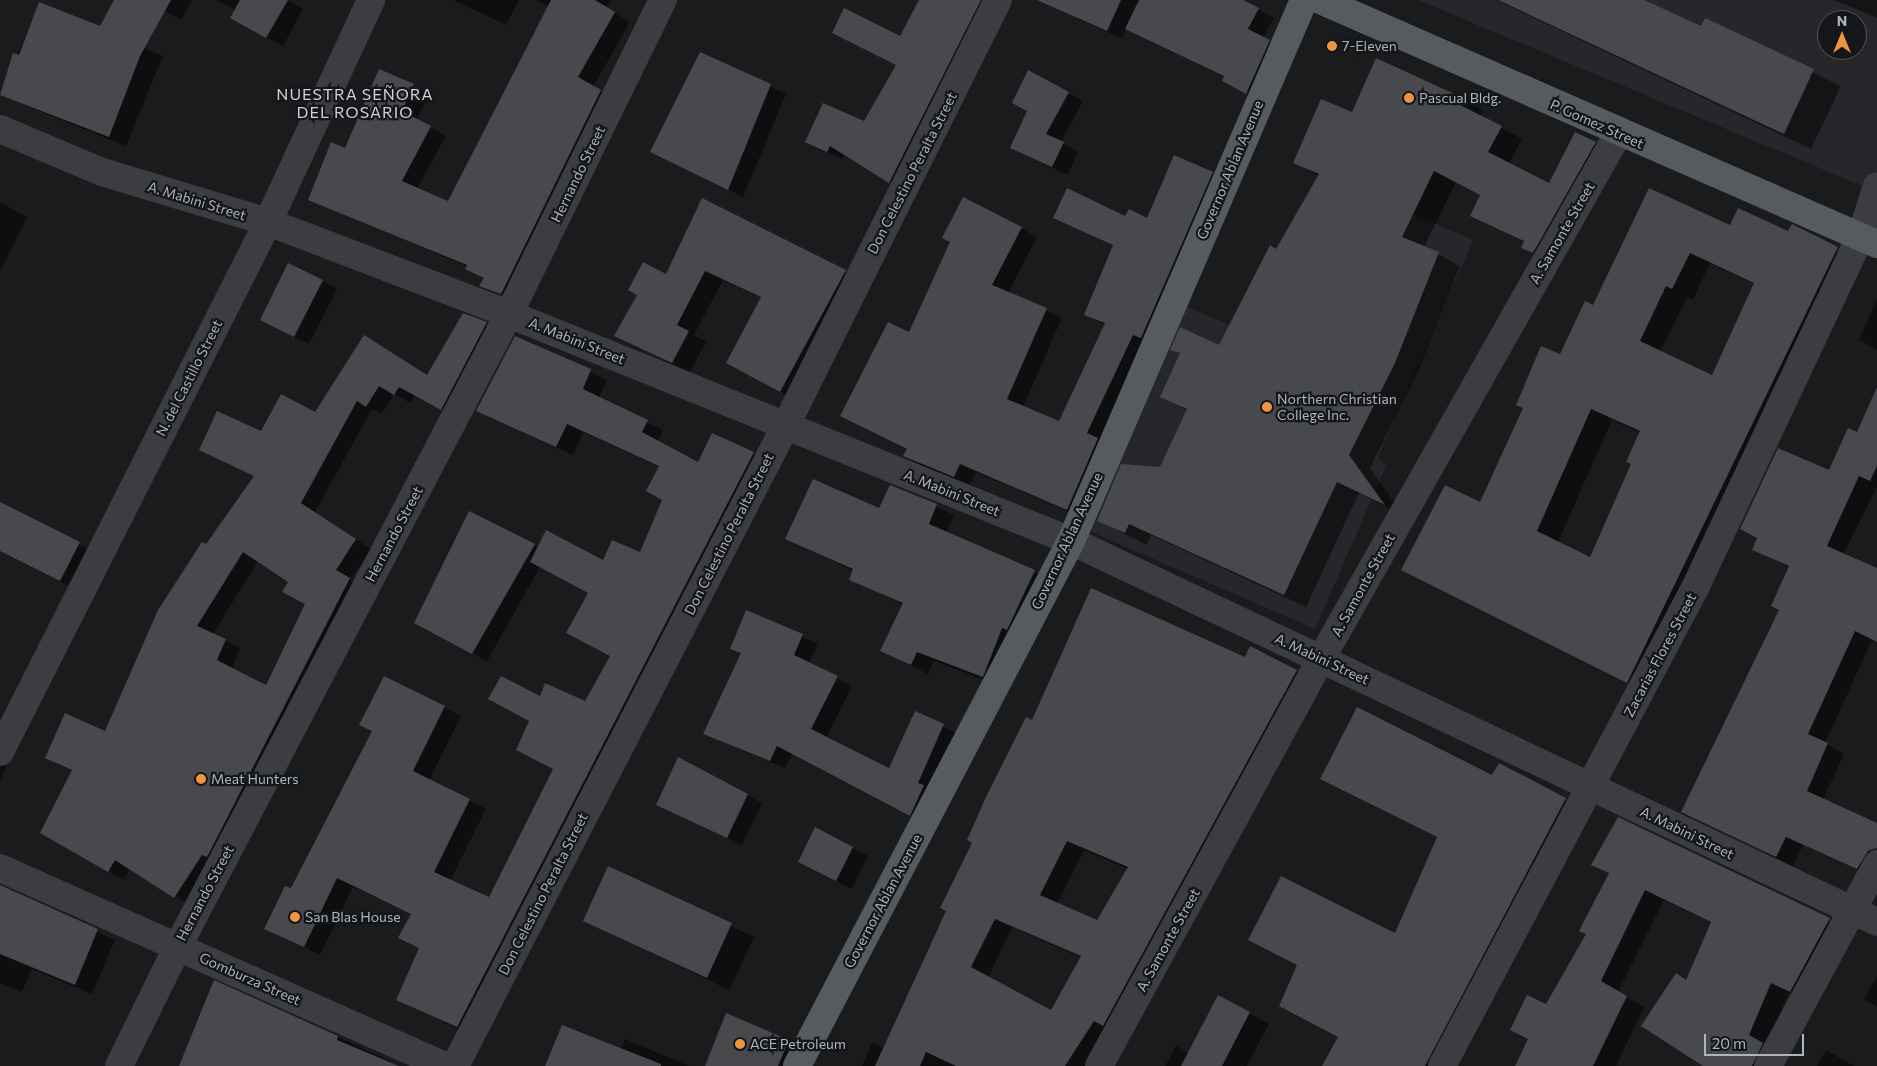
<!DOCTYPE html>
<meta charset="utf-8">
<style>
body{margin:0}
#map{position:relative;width:1877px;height:1066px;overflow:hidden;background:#1a1b1d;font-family:Commissioner,sans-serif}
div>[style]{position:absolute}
.built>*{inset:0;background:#26272a}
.shadow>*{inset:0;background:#0007}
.building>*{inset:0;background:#47494c}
.minor>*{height:28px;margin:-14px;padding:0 14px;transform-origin:14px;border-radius:14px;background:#3b3d41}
.major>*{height:28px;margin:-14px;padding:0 14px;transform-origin:14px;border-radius:14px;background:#575b60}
.dots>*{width:14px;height:14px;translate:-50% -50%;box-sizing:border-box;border:2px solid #151618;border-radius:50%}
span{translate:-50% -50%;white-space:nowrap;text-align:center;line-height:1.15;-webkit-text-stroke:4.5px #151618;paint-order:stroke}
.poi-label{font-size:14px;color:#adb4bc}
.left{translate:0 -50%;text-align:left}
.street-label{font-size:14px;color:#adb4bc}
.quarter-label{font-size:16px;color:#ced2d8;letter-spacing:1px}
.north{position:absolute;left:1817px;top:10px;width:50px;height:50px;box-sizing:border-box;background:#151618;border:1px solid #52555a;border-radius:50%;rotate:0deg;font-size:14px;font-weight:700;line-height:20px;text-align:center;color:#adb4bc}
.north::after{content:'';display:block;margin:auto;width:18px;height:22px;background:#ee9540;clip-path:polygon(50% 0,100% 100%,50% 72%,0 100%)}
.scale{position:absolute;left:1704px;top:1034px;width:100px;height:22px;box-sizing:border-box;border:2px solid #adb4bc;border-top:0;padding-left:6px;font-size:15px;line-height:18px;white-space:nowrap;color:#adb4bc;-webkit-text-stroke:4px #151618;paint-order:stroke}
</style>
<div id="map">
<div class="built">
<div style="clip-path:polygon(evenodd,1418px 0,1877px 0,1877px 192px,1418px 0,1827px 20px,1857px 20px,1857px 50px,1827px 50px,1827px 20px)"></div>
<div style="clip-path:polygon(1375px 198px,1473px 240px,1378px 457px,1386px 466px,1315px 629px,1080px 527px,1179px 303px,1304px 357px)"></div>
</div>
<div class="shadow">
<div style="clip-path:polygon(143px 0,192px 0,181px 20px)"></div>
<div style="clip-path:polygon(217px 0,287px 0,303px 9px,283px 46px,247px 27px,236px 10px)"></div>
<div style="clip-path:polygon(453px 0,519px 0,506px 25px)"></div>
<div style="clip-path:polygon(536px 0,610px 0,606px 8px,630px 22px,593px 87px,616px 100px,517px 302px,481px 285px,485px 279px,468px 267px,310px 199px,345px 150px,413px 85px,429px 94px,417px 120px,446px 136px,417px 189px,449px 203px,549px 7px)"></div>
<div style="clip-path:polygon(920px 0,999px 0,904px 190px,845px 154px,842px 159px,806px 141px,864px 123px,897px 66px,901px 38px)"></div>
<div style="clip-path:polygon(1071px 0,1241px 0,1274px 18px,1263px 38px,1284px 50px,1262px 102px,1225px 77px,1126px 29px,1122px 38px,1080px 20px,1066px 11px)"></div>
<div style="clip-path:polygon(1496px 0,1641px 0,1702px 27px,1706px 20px,1841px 86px,1811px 149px)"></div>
<div style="clip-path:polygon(1834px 0,1877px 0,1877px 18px)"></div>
<div style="clip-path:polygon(40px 3px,163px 56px,126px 146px,0 95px)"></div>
<div style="clip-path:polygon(701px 53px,786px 94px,743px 197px,651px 151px)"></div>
<div style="clip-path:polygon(1377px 59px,1461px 98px,1482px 110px,1480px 116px,1522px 139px,1509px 164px,1550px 185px,1595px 143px,1616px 155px,1544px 260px,1523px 247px,1525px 242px,1472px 215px,1482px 195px,1456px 182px,1424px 247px,1460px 266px,1416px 376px,1370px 468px,1403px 515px,1359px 493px,1306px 607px,1151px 535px,1147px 545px,1098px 521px,1161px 468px,1188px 411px,1161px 396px,1181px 354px,1172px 349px,1219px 346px,1319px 176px,1295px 162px,1352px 113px)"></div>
<div style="clip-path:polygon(1068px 93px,1083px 101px,1061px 142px,1078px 152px,1068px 175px,1011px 148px)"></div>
<div style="clip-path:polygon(1212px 173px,1228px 182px,1084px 518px,976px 472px,970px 485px,921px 465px,905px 456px,908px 450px,841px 416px,909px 333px,1021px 228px,1037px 237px,1008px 293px,1062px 318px,1023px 407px,1060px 423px,1105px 325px,1086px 315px,1114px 246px,1055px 217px,1148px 219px)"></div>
<div style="clip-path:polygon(703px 199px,862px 281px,798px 401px,745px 373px,762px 298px,723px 280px,694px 335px,706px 342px,690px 372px,615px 336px,667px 275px)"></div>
<div style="clip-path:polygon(0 202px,27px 217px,0 271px)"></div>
<div style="clip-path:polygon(evenodd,1792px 225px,1858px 260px,1648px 694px,1403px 569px,1481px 504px,1561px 355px,1593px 307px,1731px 227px,1788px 232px,1792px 225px,1710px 263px,1755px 284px,1712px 377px,1660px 352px,1687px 297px,1693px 300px,1710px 263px,1792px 225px,1612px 420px,1640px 433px,1633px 464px,1590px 559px,1558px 542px,1612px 420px)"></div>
<div style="clip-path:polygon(323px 281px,337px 289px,309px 344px,276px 328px)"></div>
<div style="clip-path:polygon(1877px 299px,1877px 350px,1859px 340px)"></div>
<div style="clip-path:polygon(evenodd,464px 315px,501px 332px,457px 418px,415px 395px,410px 403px,394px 394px,382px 414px,372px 409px,315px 512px,371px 549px,350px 580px,364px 588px,190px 905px,130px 868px,124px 880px,42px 832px,73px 771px,47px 758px,106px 732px,207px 546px,255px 476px,261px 433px,315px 414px,364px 337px,428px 376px,464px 315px,258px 561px,289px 582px,307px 604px,266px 687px,232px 669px,240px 648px,213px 634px,258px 561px)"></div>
<div style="clip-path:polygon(516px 337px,607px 380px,599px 398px,663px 430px,658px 442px,698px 464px,712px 434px,770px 463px,473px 1036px,397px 1000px,420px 948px,412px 914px,353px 887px,320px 955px,266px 928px,291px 890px,373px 731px,385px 677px,461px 716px,429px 780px,486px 809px,450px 881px,490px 899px,554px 769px,540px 698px,585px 703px,611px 656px,589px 593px,540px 567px,487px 661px,429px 630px,534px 545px,604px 562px,641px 554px,664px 500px,660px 467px,583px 432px,573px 455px,477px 411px)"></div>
<div style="clip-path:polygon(1877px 391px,1877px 487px,1843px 555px,1877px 570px,1877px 642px,1872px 640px,1825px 743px,1844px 754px,1823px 800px,1877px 824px,1874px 877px,1803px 845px,1793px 866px,1683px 812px,1780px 610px,1790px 568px,1754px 549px,1830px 472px,1857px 434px)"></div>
<div style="clip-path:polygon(891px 486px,954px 515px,946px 533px,1052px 581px,1000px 686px,934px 661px,928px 674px,882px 651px,904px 605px,850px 579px,854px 571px,787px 538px,880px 510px)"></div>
<div style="clip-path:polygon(0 504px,94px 552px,75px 589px,0 551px)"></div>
<div style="clip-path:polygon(747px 612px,818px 644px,809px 664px,852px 686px,826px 738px,890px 769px,915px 713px,959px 734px,925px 824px,792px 754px,785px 768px,704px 734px,742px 654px,732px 648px)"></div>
<div style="clip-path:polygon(evenodd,1250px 648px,1313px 680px,1088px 1066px,862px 1066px,872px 1043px,884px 1048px,1033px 722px,1245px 658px,1250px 648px,1084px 850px,1128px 869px,1098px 922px,1057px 904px,1084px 850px,1250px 648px,1012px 927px,1082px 958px,1051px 1012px,988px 978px,1012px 927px)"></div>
<div style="clip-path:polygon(0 727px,18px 737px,0 781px)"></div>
<div style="clip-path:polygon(1499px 764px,1585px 811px,1450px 1066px,1324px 1066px,1339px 1038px,1299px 966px,1250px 940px,1396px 935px,1438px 838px,1341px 789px,1493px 776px)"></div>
<div style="clip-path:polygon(747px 795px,762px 803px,742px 845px,658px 804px)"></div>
<div style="clip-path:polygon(1618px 819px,1847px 930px,1809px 1001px,1789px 992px,1766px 1046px,1774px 1066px,1712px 1066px,1686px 981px,1712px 923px,1664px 900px,1618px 992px,1644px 1007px,1616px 1066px,1516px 1066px,1529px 1040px,1511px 1030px,1547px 1006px,1587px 934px,1610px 874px,1593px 864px)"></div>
<div style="clip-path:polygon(815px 829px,868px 856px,852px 889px,799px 862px)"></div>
<div style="clip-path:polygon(608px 868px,754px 937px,729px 990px,585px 920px)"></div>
<div style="clip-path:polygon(0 887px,115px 940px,92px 994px,32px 969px,22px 992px,0 983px)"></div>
<div style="clip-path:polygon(1877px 976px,1877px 1007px,1864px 999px)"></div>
<div style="clip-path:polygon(1219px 997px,1269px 1024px,1247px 1066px,1165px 1066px,1176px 1046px,1189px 1053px)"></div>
<div style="clip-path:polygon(338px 1037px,400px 1066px,181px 1066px)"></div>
<div style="clip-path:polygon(625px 1039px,689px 1066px,547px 1066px,620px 1049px)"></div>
<div style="clip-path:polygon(788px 1041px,807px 1051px,800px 1066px,706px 1066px)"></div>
<div style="clip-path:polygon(1826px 1050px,1854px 1066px,1817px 1066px)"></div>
</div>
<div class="building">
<div style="clip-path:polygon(114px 0,171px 0,140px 56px,109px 137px,0 95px,13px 53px,19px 55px,39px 2px,100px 26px)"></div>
<div style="clip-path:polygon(240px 0,288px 0,266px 38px,230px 18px)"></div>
<div style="clip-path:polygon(551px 0,595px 0,615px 12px,578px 77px,601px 90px,501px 294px,479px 286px,484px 278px,465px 269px,467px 265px,308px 200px,331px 142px,345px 148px,379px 69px,414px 84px,402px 111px,431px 126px,402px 181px,448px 201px)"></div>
<div style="clip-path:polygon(919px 0,981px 0,889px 183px,830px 146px,827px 152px,805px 142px,823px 103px,864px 121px,896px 65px,832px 33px,844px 8px,900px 36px)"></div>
<div style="clip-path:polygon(1037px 0,1121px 0,1107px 31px)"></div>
<div style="clip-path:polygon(1139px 0,1243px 0,1259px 8px,1248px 29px,1270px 40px,1246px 94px,1222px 81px,1224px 76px,1125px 29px)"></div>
<div style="clip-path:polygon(1498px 0,1644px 0,1701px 26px,1705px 18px,1814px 69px,1784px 134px)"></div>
<div style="clip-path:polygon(700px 52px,771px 84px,728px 190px,650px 152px)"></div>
<div style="clip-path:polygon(1376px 58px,1461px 97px,1458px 104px,1502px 126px,1488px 152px,1549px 183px,1575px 132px,1596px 142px,1533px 253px,1521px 248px,1524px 241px,1470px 216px,1480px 195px,1434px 171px,1402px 237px,1439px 252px,1395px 363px,1349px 455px,1385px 505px,1337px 482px,1284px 595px,1129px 524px,1125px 533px,1097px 521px,1121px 464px,1160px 467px,1187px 409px,1160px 397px,1180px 353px,1170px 350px,1180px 327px,1219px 345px,1270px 245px,1276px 249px,1319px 174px,1293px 163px,1321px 99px,1352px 112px)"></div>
<div style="clip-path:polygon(1028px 70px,1069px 92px,1046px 134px,1064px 142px,1052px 167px,1010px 148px,1027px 111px,1012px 103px)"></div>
<div style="clip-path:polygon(1174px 155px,1213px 172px,1141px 338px,1133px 335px,1087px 433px,1098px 438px,1067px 510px,960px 464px,954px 477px,903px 456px,907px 449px,840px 416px,888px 322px,909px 332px,950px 242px,942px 238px,963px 197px,1022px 227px,992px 285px,1047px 308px,1007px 399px,1059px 421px,1105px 323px,1084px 315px,1113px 245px,1053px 218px,1067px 188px,1125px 216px,1129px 209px,1147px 218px)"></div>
<div style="clip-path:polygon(evenodd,1649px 188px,1730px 225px,1738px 208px,1788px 231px,1792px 224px,1838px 247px,1627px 683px,1401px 570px,1445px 485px,1480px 502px,1523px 408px,1516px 405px,1541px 346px,1560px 354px,1585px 301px,1593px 305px,1649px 188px,1690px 253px,1754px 283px,1712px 375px,1640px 341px,1666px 286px,1672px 289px,1690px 253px,1649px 188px,1591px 409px,1640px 431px,1626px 462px,1631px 464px,1590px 557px,1537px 531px,1591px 409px)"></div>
<div style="clip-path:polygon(702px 198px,846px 270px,780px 392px,726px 363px,761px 297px,705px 271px,677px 325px,689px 331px,672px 363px,614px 336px,637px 295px,628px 290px,643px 262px,666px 274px)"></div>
<div style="clip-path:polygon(288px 263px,323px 280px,294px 337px,260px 320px)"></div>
<div style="clip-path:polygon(evenodd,463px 313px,487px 322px,441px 410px,399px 387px,394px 395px,379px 386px,366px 407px,357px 401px,301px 503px,356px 539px,336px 570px,350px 578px,207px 857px,202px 855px,174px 898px,115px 860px,108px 872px,40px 833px,72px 770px,45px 758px,65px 713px,105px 731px,158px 610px,202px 542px,206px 544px,254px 476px,199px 450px,217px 411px,261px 431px,281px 394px,315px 412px,364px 335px,427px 375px,463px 313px,243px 552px,288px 582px,282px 592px,305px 604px,266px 685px,217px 660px,226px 639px,197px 626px,243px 552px)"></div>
<div style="clip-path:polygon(515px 336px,591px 369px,583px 389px,648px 420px,642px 432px,698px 462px,712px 433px,754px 452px,457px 1027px,396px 1000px,419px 948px,398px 938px,411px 914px,337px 878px,304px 947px,264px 929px,285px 886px,291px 888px,372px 731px,359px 725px,384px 676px,445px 706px,413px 771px,470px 799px,434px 872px,489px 897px,553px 769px,516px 750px,529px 721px,488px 699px,501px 676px,540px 696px,545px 683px,585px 701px,610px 656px,566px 633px,588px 593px,530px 562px,546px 530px,603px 560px,612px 540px,640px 552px,662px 500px,646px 491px,659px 466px,567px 424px,556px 447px,476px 411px)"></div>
<div style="clip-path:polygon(1877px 387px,1877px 466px,1870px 481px,1859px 476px,1827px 546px,1877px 568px,1877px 642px,1855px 631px,1808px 734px,1828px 743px,1807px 791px,1877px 823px,1877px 848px,1868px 851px,1857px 869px,1786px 837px,1776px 857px,1681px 812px,1779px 610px,1771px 606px,1789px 566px,1752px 550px,1757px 538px,1740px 529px,1778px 448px,1829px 470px,1848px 428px,1857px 432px)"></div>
<div style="clip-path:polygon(813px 479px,879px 508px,890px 485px,937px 504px,929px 524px,1035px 570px,1007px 630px,1002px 628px,983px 677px,917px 652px,911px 665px,880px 651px,903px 603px,849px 580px,853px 569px,785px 539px)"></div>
<div style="clip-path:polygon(0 502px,80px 542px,60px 581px,0 551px)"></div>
<div style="clip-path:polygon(469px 511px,535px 544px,472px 654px,414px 623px)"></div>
<div style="clip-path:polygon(evenodd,1091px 588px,1245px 657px,1250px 646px,1297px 670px,1103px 1026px,1094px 1021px,1065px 1066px,956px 1066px,926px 1052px,920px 1066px,875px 1066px,946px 911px,940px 908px,972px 843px,967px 840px,985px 799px,1026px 717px,1032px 720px,1091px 588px,1067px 841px,1128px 867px,1097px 920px,1040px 895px,1067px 841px,1091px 588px,995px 919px,1081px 956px,1051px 1010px,971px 967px,995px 919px)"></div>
<div style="clip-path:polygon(746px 610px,803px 634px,794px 655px,838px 676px,811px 729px,889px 768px,915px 711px,944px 724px,918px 783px,924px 785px,910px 816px,777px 746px,770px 761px,703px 734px,741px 653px,730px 649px)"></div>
<div style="clip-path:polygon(1357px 707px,1492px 775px,1499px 763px,1566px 798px,1425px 1066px,1322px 1066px,1338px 1037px,1279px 1006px,1297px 965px,1248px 940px,1281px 876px,1395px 933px,1437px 837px,1320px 779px)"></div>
<div style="clip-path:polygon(678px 757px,748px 794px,727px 838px,656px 805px)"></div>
<div style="clip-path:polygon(1618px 817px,1830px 918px,1790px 992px,1771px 983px,1749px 1035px,1763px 1043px,1752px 1066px,1703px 1066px,1641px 1026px,1676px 973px,1686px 980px,1711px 922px,1645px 890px,1601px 981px,1627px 996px,1593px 1066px,1515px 1066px,1528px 1039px,1510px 1030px,1527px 995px,1546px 1004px,1586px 934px,1579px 931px,1609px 873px,1591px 865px)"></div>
<div style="clip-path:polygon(815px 827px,853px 847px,836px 881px,798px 862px)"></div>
<div style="clip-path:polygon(608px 866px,732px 923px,707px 978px,583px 921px)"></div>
<div style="clip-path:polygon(0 885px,98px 929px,75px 985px,0 954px)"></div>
<div style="clip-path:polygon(214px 980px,338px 1036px,337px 1040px,399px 1066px,179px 1066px)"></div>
<div style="clip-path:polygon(1218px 995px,1250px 1012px,1222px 1066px,1181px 1066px)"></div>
<div style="clip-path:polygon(726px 1013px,789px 1040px,778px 1066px,705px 1066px)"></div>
<div style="clip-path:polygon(562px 1025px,661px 1064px,661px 1066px,545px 1066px)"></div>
</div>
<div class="minor">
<div style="left:0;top:129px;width:111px;rotate:22.9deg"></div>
<div style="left:102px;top:172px;width:173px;rotate:16.8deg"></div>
<div style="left:268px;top:222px;width:258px;rotate:20.9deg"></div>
<div style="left:509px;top:314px;width:606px;rotate:21.99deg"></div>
<div style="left:1071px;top:541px;width:892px;rotate:25.3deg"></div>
<div style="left:0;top:752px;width:594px;rotate:-63.18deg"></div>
<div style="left:268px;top:222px;width:245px;rotate:-65.1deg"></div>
<div style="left:0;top:868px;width:487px;rotate:24deg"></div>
<div style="left:119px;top:1066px;width:134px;rotate:-63.8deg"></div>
<div style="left:178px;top:946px;width:713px;rotate:-62.36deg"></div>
<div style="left:509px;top:314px;width:350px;rotate:-63.9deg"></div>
<div style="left:455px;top:1066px;width:721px;rotate:-62.69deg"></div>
<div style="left:786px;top:425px;width:475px;rotate:-63.5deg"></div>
<div style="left:1099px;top:1066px;width:464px;rotate:-61.4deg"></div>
<div style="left:1321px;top:659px;width:603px;rotate:-60.5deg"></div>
<div style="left:1442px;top:1066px;width:541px;rotate:-62.11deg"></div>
<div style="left:1695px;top:588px;width:389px;rotate:-64.8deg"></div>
<div style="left:1861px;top:236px;width:52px;rotate:-72.3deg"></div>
<div style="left:1768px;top:1066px;width:230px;rotate:-61.6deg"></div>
</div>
<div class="major">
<div style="left:1320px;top:0;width:608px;rotate:23.66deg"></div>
<div style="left:797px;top:1066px;width:592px;rotate:-62.44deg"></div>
<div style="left:1071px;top:541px;width:589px;rotate:-66.7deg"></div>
</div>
<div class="dots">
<div style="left:1332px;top:46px;background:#ee9540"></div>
<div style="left:1409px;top:98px;background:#ee9540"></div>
<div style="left:1267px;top:407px;background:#ee9540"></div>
<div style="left:201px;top:779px;background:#ee9540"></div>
<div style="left:295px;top:917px;background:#ee9540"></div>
<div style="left:740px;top:1044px;background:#ee9540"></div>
</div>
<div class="poi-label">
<span class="left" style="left:1342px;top:46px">7-Eleven</span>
<span class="left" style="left:1419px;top:98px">Pascual Bldg.</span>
<span class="left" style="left:1277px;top:407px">Northern Christian<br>College Inc.</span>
<span class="left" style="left:211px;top:779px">Meat Hunters</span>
<span class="left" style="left:305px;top:917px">San Blas House</span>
<span class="left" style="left:750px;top:1044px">ACE Petroleum</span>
</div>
<div class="street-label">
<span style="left:1597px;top:124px;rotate:24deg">P. Gomez Street</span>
<span style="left:1230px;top:170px;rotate:-67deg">Governor Ablan Avenue</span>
<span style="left:912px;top:173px;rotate:-63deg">Don Celestino Peralta Street</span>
<span style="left:578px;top:174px;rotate:-64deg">Hernando Street</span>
<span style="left:197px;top:201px;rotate:17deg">A. Mabini Street</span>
<span style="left:1562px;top:233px;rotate:-60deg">A. Samonte Street</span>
<span style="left:577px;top:341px;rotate:22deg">A. Mabini Street</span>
<span style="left:189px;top:378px;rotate:-63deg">N. del Castillo Street</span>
<span style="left:952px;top:493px;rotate:22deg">A. Mabini Street</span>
<span style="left:394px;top:534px;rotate:-62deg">Hernando Street</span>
<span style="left:729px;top:534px;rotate:-63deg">Don Celestino Peralta Street</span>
<span style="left:1067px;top:541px;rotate:-65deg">Governor Ablan Avenue</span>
<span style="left:1363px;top:585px;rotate:-61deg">A. Samonte Street</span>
<span style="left:1660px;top:655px;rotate:-62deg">Zacarias Flores Street</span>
<span style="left:1322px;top:659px;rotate:25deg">A. Mabini Street</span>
<span style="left:1687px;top:833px;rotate:26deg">A. Mabini Street</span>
<span style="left:205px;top:893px;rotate:-62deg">Hernando Street</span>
<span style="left:543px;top:894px;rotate:-63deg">Don Celestino Peralta Street</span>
<span style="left:883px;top:901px;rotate:-62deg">Governor Ablan Avenue</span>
<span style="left:1168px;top:940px;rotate:-61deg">A. Samonte Street</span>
<span style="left:250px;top:979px;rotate:24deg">Gomburza Street</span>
</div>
<div class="quarter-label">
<span style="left:355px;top:103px">NUESTRA SEÑORA<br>DEL ROSARIO</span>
</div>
<div class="north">N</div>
<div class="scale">20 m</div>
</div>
